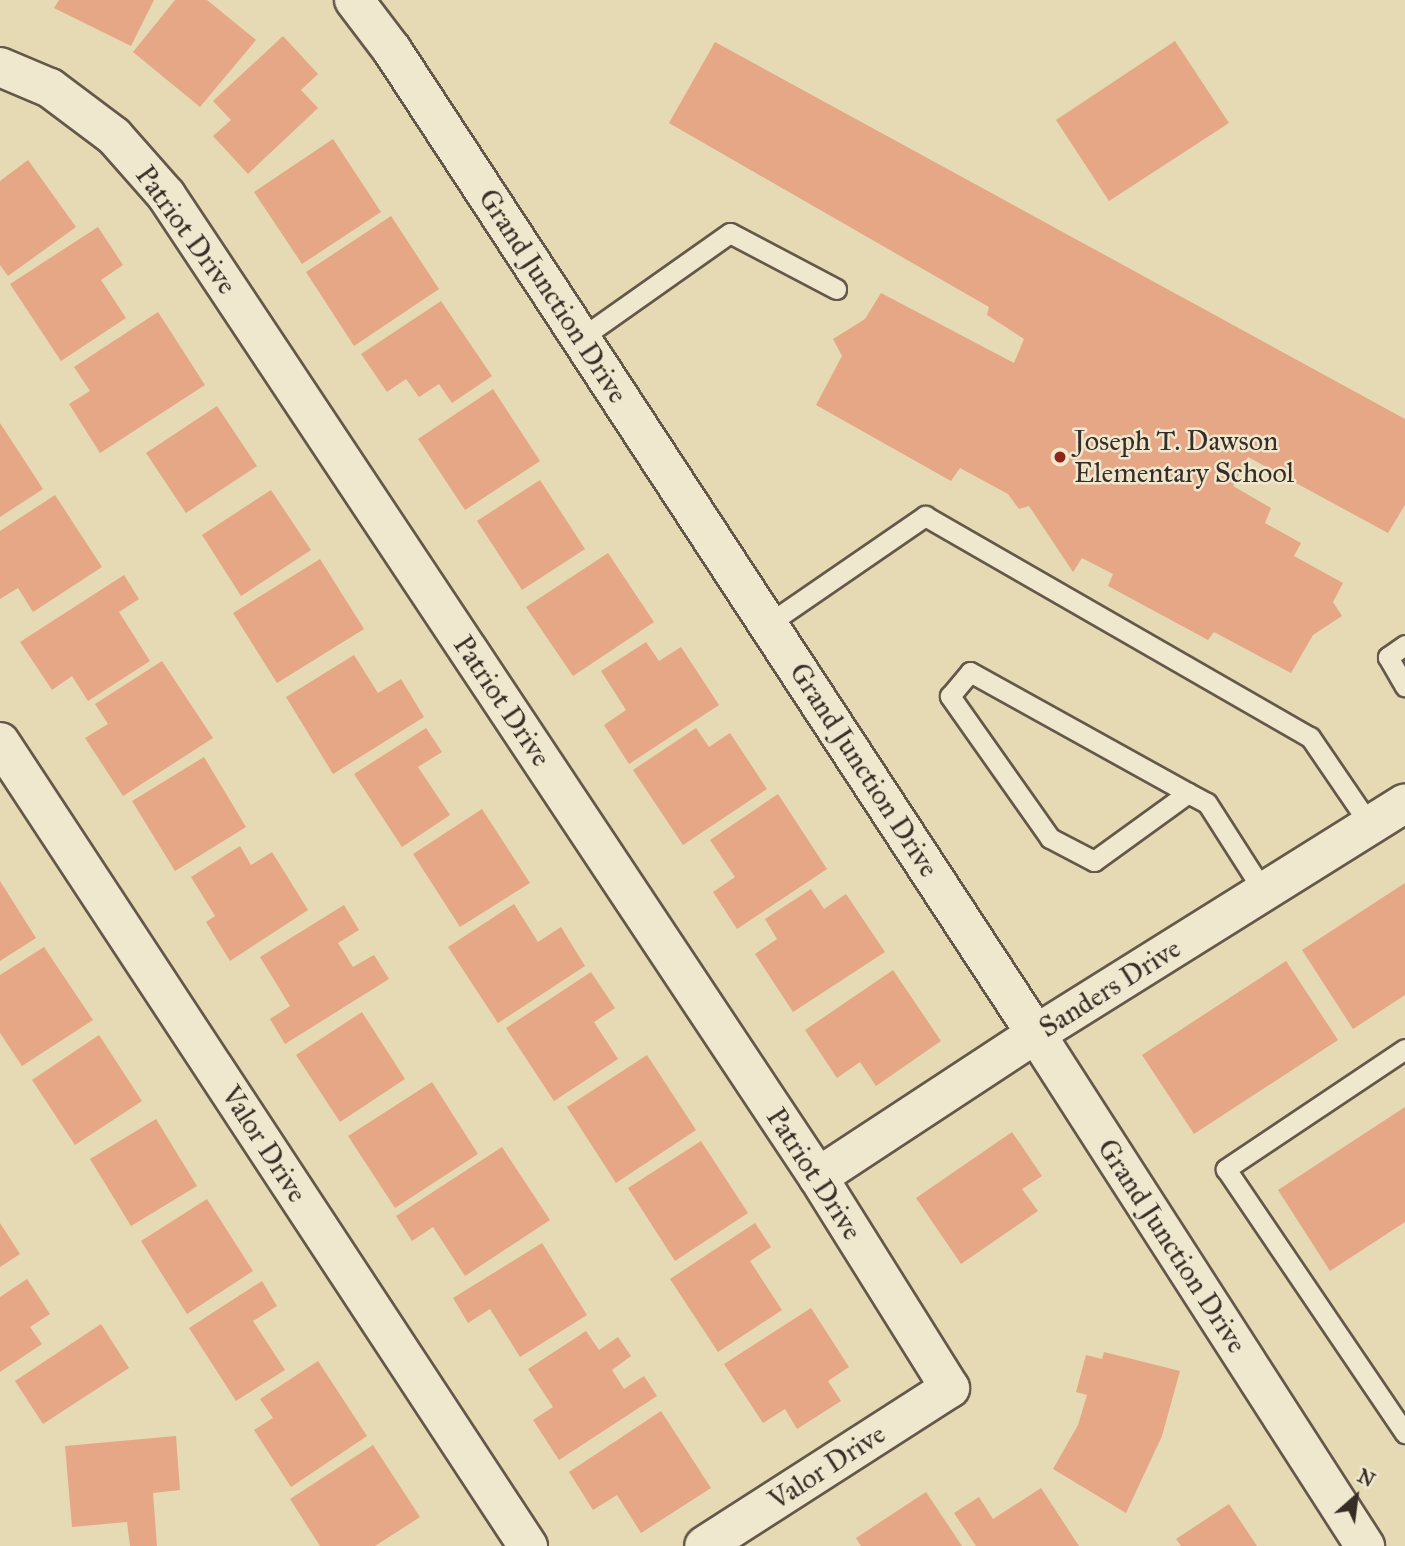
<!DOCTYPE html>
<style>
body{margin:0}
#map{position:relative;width:1405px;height:1546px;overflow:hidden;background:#e6dab4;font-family:"IM FELL Great Primer",serif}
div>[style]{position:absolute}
.building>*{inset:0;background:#e5a785}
.roads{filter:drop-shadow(2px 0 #64584a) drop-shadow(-2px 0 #64584a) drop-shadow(0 2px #64584a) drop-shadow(0 -2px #64584a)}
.lane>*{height:19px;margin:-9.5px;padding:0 9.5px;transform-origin:9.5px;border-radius:9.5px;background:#efe7ce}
.street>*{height:38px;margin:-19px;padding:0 19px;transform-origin:19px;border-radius:19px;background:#efe7ce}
.secondary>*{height:38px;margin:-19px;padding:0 19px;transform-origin:19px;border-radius:19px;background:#efe7ce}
.dots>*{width:19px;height:19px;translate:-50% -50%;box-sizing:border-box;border:4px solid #efe7ce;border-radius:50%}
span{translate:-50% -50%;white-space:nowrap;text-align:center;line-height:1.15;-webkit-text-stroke:5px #efe7ce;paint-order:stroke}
.street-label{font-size:28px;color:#382d26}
.poi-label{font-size:28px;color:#382d26}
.left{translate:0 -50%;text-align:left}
.north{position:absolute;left:1321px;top:1462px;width:70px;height:70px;-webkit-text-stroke:5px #efe7ce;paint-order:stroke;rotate:28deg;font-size:19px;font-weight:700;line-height:28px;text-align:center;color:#382d26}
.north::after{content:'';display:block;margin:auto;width:24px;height:32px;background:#382d26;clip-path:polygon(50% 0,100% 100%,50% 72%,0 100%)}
</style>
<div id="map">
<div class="building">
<div style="clip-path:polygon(59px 0,154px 0,131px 46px,54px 8px)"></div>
<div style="clip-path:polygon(175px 0,207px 0,256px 40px,200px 107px,133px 52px)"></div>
<div style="clip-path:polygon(283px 36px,318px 74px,301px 90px,318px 108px,248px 174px,213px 136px,231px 120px,213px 101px)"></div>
<div style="clip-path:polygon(1175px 41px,1229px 123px,1109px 201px,1056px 120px)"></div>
<div style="clip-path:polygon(715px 42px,1405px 419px,1405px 505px,1388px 533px,1248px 457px,1233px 486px,1271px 508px,1265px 523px,1301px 543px,1294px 556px,1343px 583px,1333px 602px,1342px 616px,1313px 635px,1291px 673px,1214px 632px,1208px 640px,1108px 586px,1113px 574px,1082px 558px,1073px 572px,1029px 506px,1019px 509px,1008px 494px,960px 468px,951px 481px,816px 405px,842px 356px,833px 339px,865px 319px,881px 293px,1014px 363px,1024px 339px,987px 315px,989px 307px,669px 123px)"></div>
<div style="clip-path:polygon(333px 139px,381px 212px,302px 264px,254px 192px)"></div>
<div style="clip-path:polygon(28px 160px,76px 227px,8px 276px,0 265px,0 181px)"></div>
<div style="clip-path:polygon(391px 216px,439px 289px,354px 346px,306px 272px)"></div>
<div style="clip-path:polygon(98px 227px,123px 265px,101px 280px,126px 318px,61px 361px,10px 284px)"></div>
<div style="clip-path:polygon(441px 301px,492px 376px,452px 403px,439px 384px,419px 397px,406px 379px,387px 392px,361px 354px)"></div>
<div style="clip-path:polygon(158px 312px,205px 385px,100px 453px,69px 404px,90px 391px,74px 367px)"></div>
<div style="clip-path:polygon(493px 389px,540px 461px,465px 510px,418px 439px)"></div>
<div style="clip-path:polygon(217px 406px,257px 466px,186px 513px,146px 453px)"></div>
<div style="clip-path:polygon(0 423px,43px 489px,0 517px)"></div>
<div style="clip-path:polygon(540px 480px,585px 549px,522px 590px,477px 521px)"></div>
<div style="clip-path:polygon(271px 490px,311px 550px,241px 596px,202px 535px)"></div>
<div style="clip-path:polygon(55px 495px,102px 567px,33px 612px,18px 588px,0 599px,0 531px)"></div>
<div style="clip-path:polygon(608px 553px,654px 622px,573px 676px,526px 607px)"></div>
<div style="clip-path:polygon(320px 559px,364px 629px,277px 683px,233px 613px)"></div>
<div style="clip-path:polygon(124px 575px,139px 599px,119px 612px,150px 661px,88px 701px,72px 676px,52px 690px,20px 642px)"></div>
<div style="clip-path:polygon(646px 642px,659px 661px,681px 647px,719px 705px,629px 764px,604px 725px,626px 710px,601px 671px)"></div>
<div style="clip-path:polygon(354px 655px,378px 693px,401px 679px,424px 717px,333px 774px,286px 697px)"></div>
<div style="clip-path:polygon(162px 661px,213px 738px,123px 796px,85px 738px,108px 724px,95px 704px)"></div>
<div style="clip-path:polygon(426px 728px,442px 752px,418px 767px,450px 815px,402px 847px,354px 774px)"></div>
<div style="clip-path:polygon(696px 728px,709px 747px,730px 733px,767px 789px,683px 845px,633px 770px)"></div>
<div style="clip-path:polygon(204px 757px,246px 827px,175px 871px,132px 801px)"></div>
<div style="clip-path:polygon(778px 794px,827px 869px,737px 929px,713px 892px,735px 877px,710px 840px)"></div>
<div style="clip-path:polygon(482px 809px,530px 883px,460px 927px,413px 854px)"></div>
<div style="clip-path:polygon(240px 846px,251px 865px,272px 852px,308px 910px,230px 961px,206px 922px,215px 916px,191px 877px)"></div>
<div style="clip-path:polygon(0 881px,36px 938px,0 961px)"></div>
<div style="clip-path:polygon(1405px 883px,1405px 995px,1353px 1029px,1302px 950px)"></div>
<div style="clip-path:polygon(811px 889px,824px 909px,846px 894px,885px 952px,793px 1012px,755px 954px,777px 939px,765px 919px)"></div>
<div style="clip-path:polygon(514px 904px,538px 942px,561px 927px,585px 966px,498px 1023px,448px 947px)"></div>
<div style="clip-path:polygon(344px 905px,359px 930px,338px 943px,353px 967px,374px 955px,389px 979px,285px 1044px,270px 1019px,290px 1006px,260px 957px)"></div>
<div style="clip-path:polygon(44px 947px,93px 1020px,22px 1066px,0 1033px,0 975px)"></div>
<div style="clip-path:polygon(1286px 961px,1338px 1040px,1194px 1134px,1142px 1055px)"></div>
<div style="clip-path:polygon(893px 970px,941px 1041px,876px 1086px,860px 1062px,837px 1078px,805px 1030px)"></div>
<div style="clip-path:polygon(591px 972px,615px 1008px,594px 1022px,618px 1059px,554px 1101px,506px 1028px)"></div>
<div style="clip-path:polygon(362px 1012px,405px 1079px,340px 1122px,296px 1055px)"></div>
<div style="clip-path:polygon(99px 1035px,142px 1101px,75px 1145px,32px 1080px)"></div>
<div style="clip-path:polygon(647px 1055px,696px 1130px,616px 1183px,567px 1107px)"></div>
<div style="clip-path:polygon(432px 1082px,478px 1154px,395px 1208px,348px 1136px)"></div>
<div style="clip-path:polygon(1405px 1107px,1405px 1222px,1330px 1271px,1278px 1190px)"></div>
<div style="clip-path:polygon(156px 1119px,197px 1186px,131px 1226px,90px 1159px)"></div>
<div style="clip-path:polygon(1012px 1132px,1042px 1176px,1022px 1189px,1038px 1211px,961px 1264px,916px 1198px)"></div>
<div style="clip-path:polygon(701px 1141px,748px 1213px,675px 1261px,628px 1188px)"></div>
<div style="clip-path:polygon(502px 1147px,550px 1220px,465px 1276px,433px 1227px,412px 1241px,396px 1216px)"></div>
<div style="clip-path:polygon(207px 1199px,253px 1271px,187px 1314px,141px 1241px)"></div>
<div style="clip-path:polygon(0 1223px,20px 1254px,0 1267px)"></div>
<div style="clip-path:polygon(755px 1223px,771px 1247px,750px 1261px,782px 1310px,718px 1352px,670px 1279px)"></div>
<div style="clip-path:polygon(542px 1243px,587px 1315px,520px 1357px,490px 1309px,468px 1323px,453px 1298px)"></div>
<div style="clip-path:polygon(27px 1279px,50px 1314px,30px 1327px,42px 1344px,0 1372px,0 1297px)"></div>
<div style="clip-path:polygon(262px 1281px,277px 1306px,253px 1321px,285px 1370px,236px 1401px,189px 1328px)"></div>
<div style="clip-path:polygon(811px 1308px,849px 1367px,828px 1381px,841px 1401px,797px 1429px,785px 1409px,763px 1423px,724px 1364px)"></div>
<div style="clip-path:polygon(101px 1324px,129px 1368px,43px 1424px,15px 1381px)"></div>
<div style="clip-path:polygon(586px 1331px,599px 1350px,618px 1337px,631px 1356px,612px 1370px,624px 1389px,644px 1376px,657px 1396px,559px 1460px,533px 1420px,553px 1407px,528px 1369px)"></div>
<div style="clip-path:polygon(1104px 1352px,1180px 1371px,1162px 1436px,1126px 1513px,1053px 1469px,1078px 1425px,1087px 1395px,1076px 1392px,1086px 1355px,1102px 1359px)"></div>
<div style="clip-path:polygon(318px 1361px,367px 1436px,291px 1487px,254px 1430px,273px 1418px,260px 1399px)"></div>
<div style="clip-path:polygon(661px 1411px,711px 1488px,641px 1533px,617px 1495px,593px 1510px,569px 1472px)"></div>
<div style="clip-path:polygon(176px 1436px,180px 1490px,153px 1493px,157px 1546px,130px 1546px,127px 1522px,72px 1527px,65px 1446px)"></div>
<div style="clip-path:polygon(373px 1445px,420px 1517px,375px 1546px,320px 1546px,290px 1499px)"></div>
<div style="clip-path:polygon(1041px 1488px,1079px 1546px,976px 1546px,954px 1513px,979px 1497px,993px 1519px)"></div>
<div style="clip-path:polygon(926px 1492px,962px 1546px,861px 1546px,856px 1538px)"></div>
<div style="clip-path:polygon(1229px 1504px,1257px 1546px,1181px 1546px,1176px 1539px)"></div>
</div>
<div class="roads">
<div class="lane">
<div style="left:581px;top:338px;width:182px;rotate:-35.2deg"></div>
<div style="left:730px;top:233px;width:120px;rotate:27.8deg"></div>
<div style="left:768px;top:624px;width:191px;rotate:-34.5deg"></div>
<div style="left:925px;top:516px;width:444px;rotate:29.9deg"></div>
<div style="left:1310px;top:737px;width:107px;rotate:55.7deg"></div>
<div style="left:1405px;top:645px;width:21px;rotate:145deg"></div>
<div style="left:1388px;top:657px;width:34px;rotate:60deg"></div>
<div style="left:1188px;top:793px;width:116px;rotate:144.1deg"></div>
<div style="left:1094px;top:861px;width:50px;rotate:-152.4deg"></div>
<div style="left:1050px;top:838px;width:174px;rotate:-125.2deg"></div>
<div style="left:950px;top:696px;width:31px;rotate:-50deg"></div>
<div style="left:970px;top:672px;width:249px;rotate:29deg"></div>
<div style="left:1188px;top:793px;width:21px;rotate:28deg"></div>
<div style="left:1207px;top:803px;width:106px;rotate:57.4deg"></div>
<div style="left:1405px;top:1049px;width:216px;rotate:146.2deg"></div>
<div style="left:1226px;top:1169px;width:319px;rotate:55.9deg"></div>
</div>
<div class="street">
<div style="left:0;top:67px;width:54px;rotate:22.8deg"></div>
<div style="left:50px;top:88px;width:80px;rotate:36.9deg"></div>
<div style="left:114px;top:136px;width:79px;rotate:48.6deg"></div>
<div style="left:166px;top:195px;width:1179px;rotate:56.42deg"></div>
<div style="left:818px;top:1177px;width:249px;rotate:58deg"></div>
<div style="left:950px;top:1388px;width:292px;rotate:147.3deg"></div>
<div style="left:0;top:742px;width:962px;rotate:56.71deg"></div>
<div style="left:818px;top:1177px;width:261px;rotate:-33.3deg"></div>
</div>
<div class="secondary">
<div style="left:354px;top:0;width:63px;rotate:52.8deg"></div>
<div style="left:392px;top:50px;width:1176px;rotate:56.8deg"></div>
<div style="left:1036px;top:1034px;width:609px;rotate:57.28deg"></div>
<div style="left:1036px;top:1034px;width:435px;rotate:-32deg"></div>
</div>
</div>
<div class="dots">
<div style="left:1060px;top:457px;background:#8f2418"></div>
</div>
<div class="street-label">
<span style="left:186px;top:230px;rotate:54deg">Patriot Drive</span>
<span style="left:553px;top:296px;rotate:57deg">Grand Junction Drive</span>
<span style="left:502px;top:701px;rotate:56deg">Patriot Drive</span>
<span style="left:864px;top:770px;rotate:57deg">Grand Junction Drive</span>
<span style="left:1110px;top:988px;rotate:-32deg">Sanders Drive</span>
<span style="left:264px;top:1144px;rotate:57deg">Valor Drive</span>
<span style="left:814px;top:1174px;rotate:57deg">Patriot Drive</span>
<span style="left:1172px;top:1246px;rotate:57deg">Grand Junction Drive</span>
<span style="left:827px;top:1467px;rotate:-33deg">Valor Drive</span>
</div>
<div class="poi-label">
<span class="left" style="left:1074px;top:457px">Joseph T. Dawson<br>Elementary School</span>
</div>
<div class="north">N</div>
</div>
